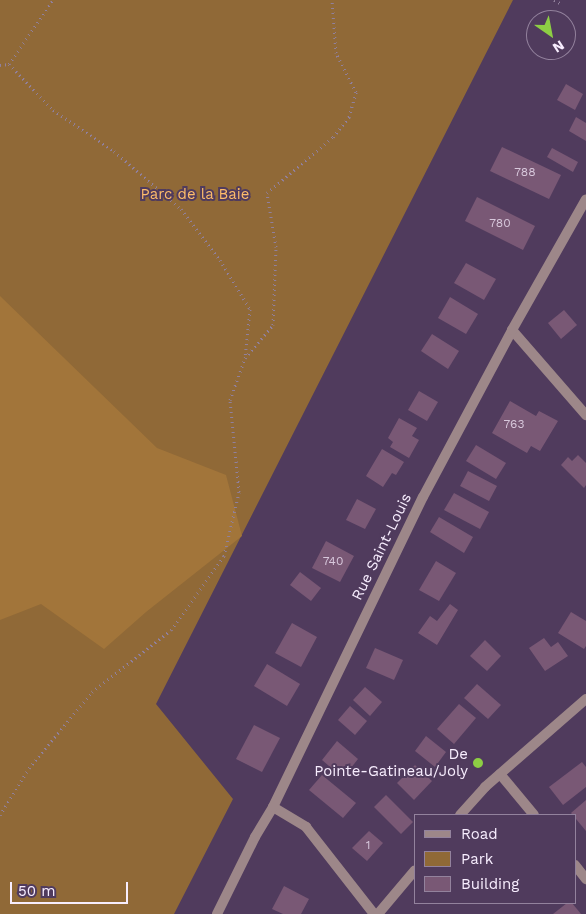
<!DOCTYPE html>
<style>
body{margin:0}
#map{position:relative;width:586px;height:914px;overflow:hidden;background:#503b5d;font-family:"Work Sans",sans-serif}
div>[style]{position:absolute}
.green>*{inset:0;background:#906937}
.forest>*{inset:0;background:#a2753a}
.building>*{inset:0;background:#795875}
.path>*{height:3px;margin-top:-1.5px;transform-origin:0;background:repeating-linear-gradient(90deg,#91809c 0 1px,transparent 0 5px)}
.minor>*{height:10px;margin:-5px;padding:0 5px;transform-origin:5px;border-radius:5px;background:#9d8789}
.tertiary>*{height:10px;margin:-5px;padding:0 5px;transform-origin:5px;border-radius:5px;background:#9d8789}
.dots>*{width:14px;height:14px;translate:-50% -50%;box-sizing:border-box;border:2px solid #503b5d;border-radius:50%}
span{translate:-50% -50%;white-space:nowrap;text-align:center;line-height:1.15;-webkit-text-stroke:4px #503b5d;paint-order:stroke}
.number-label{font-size:12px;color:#d8c8dc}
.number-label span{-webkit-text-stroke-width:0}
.park-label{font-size:15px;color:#fdbc6a}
.street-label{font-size:15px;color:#f7edfe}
.poi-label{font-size:15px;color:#f7edfe}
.right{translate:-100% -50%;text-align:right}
.legend{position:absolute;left:414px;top:814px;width:162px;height:90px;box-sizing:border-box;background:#503b5d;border:1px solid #93829d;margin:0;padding:6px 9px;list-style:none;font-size:15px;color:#f7edfe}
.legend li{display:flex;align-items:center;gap:10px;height:25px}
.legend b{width:25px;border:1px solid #93829d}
.north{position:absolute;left:526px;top:10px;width:50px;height:50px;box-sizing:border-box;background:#503b5d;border:1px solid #93829d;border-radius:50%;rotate:147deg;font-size:14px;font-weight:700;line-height:20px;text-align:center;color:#f7edfe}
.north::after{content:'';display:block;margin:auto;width:18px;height:22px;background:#8dce44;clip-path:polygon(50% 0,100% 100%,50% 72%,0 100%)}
.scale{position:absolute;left:10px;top:882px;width:118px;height:22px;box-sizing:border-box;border:2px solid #f7edfe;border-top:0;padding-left:6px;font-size:15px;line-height:18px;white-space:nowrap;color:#f7edfe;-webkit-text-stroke:4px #503b5d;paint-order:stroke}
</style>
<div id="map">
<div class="green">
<div style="clip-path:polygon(0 0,513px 0,156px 704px,233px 799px,174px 914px,0 914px)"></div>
</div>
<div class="forest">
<div style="clip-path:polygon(0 296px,157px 448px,226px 475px,242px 536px,146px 612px,104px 649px,41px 604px,0 620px)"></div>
</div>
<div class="building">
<div style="clip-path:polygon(566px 84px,583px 94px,575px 110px,557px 100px)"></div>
<div style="clip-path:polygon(576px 117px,586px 123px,586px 141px,569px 131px)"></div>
<div style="clip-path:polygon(502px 147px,561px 175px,549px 199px,490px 171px)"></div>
<div style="clip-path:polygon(552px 148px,578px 162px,573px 172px,547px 157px)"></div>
<div style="clip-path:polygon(477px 197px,535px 226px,523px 250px,465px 221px)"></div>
<div style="clip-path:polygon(466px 263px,496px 279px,484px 300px,454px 283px)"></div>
<div style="clip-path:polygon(450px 297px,478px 314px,466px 334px,438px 318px)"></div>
<div style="clip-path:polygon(564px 310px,577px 325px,561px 339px,548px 323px)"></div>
<div style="clip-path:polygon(432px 334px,459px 351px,448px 369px,421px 351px)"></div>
<div style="clip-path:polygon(419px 391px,438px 402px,427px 421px,408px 410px)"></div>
<div style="clip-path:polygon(510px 401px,536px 416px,539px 411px,558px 421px,540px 451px,531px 446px,527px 453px,492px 433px)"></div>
<div style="clip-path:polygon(399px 418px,417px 428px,412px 436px,419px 440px,409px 458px,390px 447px,393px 442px,388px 438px)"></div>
<div style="clip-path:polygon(476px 445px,506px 463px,496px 479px,466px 461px)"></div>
<div style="clip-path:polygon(382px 449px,404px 462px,396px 475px,392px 473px,383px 487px,366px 476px)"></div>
<div style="clip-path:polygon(578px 455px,586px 463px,586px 485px,584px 488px,561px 465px,568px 457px,572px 461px)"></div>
<div style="clip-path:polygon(468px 471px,497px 486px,489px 501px,460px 486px)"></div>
<div style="clip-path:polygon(454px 493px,489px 512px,480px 529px,444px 510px)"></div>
<div style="clip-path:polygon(357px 499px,376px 509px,365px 529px,346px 520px)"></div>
<div style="clip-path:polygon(439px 517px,473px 537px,464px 553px,430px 532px)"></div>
<div style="clip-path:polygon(326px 541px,354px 556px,340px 582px,312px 568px)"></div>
<div style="clip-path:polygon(436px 561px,456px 573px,439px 601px,419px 590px)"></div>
<div style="clip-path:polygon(300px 572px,321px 588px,311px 601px,290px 585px)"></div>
<div style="clip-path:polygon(450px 604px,458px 610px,437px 645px,418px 633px,430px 616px,437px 621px)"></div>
<div style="clip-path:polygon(571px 612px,586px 621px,586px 646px,584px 649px,558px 633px)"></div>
<div style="clip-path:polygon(292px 623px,317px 637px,301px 667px,275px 653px)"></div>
<div style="clip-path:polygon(544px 638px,551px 647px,558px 642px,568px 656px,545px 671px,529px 648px)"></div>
<div style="clip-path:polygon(485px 640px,501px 656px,487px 671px,470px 656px)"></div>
<div style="clip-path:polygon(375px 648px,403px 660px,394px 680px,366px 668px)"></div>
<div style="clip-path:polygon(267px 664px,300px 684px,287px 706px,254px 686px)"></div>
<div style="clip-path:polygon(477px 684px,501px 705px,488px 719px,464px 698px)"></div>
<div style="clip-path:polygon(365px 687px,382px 702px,370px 716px,353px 700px)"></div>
<div style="clip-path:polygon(459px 704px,476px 718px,454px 744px,437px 729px)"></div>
<div style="clip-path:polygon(350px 706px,367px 721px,355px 735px,338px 720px)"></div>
<div style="clip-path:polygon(254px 725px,280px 738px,262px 772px,236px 759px)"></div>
<div style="clip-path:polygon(426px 736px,446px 752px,435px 767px,415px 751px)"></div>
<div style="clip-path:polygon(337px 741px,358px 759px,343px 778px,322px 760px)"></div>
<div style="clip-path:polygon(582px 762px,586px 767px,586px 787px,563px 805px,549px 787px)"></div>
<div style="clip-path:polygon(415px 765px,432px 781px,414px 800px,397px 783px)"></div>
<div style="clip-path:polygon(322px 775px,356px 803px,343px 818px,309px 790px)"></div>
<div style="clip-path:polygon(386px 795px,413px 822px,401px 834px,374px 807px)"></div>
<div style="clip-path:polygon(586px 800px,586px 831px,571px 813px)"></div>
<div style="clip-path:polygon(369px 831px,383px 843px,367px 861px,352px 848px)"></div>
<div style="clip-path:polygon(284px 886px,309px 899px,301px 914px,283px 914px,272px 909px)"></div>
<div style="clip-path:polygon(567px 903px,572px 903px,581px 914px,553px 914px)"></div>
</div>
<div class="path">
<div style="left:554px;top:0;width:9px;rotate:27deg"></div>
<div style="left:9px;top:64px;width:64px;rotate:46.3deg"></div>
<div style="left:53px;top:110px;width:73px;rotate:33.9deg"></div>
<div style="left:114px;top:151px;width:89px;rotate:40.9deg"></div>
<div style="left:181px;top:209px;width:64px;rotate:52.6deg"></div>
<div style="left:220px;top:260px;width:57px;rotate:58.5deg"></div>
<div style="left:250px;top:309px;width:49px;rotate:95.8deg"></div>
<div style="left:0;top:65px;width:9px;rotate:-6deg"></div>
<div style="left:9px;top:64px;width:78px;rotate:-55.5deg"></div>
<div style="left:0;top:815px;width:55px;rotate:-58.3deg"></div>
<div style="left:29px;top:768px;width:99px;rotate:-50.3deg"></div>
<div style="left:92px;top:692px;width:100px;rotate:-38.1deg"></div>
<div style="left:171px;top:630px;width:91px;rotate:-54.4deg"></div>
<div style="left:224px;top:556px;width:66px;rotate:-76.8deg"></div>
<div style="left:239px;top:492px;width:92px;rotate:-95.6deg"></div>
<div style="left:230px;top:400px;width:45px;rotate:-70.3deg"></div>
<div style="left:245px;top:358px;width:43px;rotate:-49.7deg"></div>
<div style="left:273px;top:325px;width:78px;rotate:-87.8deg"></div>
<div style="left:276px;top:247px;width:55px;rotate:-99.5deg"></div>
<div style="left:267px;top:193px;width:87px;rotate:-40.3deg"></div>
<div style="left:333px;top:137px;width:26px;rotate:-51deg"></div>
<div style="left:349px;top:117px;width:26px;rotate:-74deg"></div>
<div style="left:356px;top:92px;width:44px;rotate:-117.1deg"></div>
<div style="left:336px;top:53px;width:53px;rotate:-94.3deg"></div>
</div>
<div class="minor">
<div style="left:512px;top:330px;width:113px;rotate:49deg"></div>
<div style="left:500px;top:774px;width:53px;rotate:50.3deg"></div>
<div style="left:273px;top:807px;width:39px;rotate:31deg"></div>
<div style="left:306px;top:827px;width:110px;rotate:52deg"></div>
<div style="left:460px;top:815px;width:38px;rotate:-48deg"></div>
<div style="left:485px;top:787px;width:134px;rotate:-41.1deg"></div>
<div style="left:575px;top:865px;width:18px;rotate:52deg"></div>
<div style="left:378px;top:914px;width:57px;rotate:-49.9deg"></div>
</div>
<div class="tertiary">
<div style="left:217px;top:914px;width:86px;rotate:-63.7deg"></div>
<div style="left:255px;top:837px;width:35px;rotate:-59deg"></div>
<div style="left:273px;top:807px;width:344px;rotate:-64.2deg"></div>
<div style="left:423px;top:497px;width:189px;rotate:-61.9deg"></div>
<div style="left:512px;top:330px;width:150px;rotate:-60.5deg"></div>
</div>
<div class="dots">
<div style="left:478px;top:763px;background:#8dce44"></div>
</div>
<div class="number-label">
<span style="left:525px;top:173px">788</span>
<span style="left:500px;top:224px">780</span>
<span style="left:514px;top:425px">763</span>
<span style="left:333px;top:562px">740</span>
<span style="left:368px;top:846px">1</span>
</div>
<div class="park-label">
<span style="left:195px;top:195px">Parc de la Baie</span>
</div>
<div class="street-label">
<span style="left:382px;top:547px;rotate:-64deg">Rue Saint-Louis</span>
</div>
<div class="poi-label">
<span class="right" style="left:468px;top:763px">De<br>Pointe-Gatineau/Joly</span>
</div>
<ul class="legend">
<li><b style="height:6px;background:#9d8789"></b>Road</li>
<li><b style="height:14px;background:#906937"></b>Park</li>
<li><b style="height:14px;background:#795875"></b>Building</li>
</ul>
<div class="north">N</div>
<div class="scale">50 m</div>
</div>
